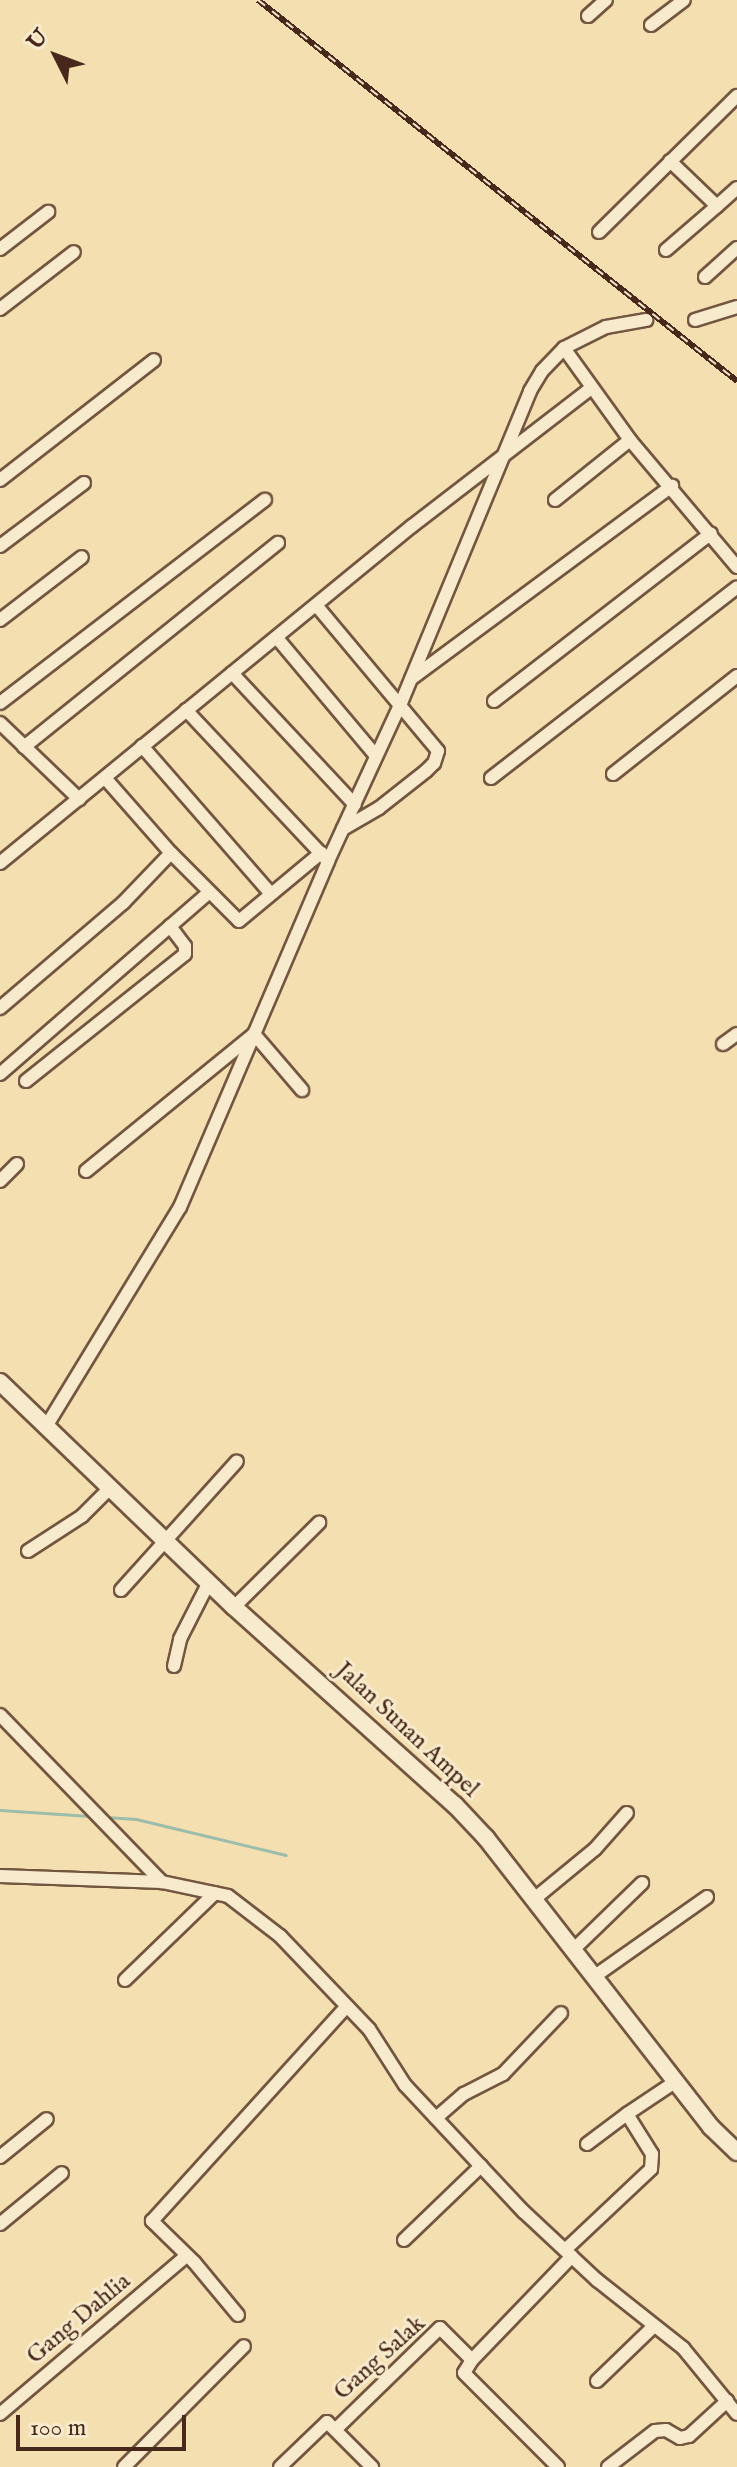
<!DOCTYPE html>
<style>
body{margin:0}
#map{position:relative;width:737px;height:2467px;overflow:hidden;background:#f4dfb0;font-family:"IM FELL English",serif}
div>[style]{position:absolute}
.stream>*{height:3px;margin:-1.5px;padding:0 1.5px;transform-origin:1.5px;border-radius:1.5px;background:#9cbdab}
.roads{filter:drop-shadow(2px 0 #735640) drop-shadow(-2px 0 #735640) drop-shadow(0 2px #735640) drop-shadow(0 -2px #735640)}
.minor>*{height:12px;margin:-6px;padding:0 6px;transform-origin:6px;border-radius:6px;background:#f8eacc}
.secondary>*{height:16px;margin:-8px;padding:0 8px;transform-origin:8px;border-radius:8px;background:#f8eacc}
.rail>*{height:6px;margin-top:-3px;transform-origin:0;background:repeating-linear-gradient(90deg,#f8eacc 0 9px,#48281a 0 18px);box-sizing:border-box;border-block:2px solid #48281a}
span{translate:-50% -50%;white-space:nowrap;text-align:center;line-height:1.15;-webkit-text-stroke:6px #f8eacc;paint-order:stroke}
.street-label{font-size:24px;color:#48281a}
.north{position:absolute;left:16px;top:16px;width:80px;height:80px;-webkit-text-stroke:6px #f8eacc;paint-order:stroke;rotate:312deg;font-size:22px;font-weight:700;line-height:32px;text-align:center;color:#48281a}
.north::after{content:'';display:block;margin:auto;width:28px;height:36px;background:#48281a;clip-path:polygon(50% 0,100% 100%,50% 72%,0 100%)}
.scale{position:absolute;left:16px;top:2415px;width:170px;height:36px;box-sizing:border-box;border:4px solid #48281a;border-top:0;padding-left:10px;font-size:24px;line-height:28px;white-space:nowrap;color:#48281a;-webkit-text-stroke:6px #f8eacc;paint-order:stroke}
</style>
<div id="map">
<div class="stream">
<div style="left:0;top:1810px;width:90px;rotate:3.8deg"></div>
<div style="left:106px;top:1817px;width:30px;rotate:4deg"></div>
<div style="left:136px;top:1819px;width:154px;rotate:13.5deg"></div>
</div>
<div class="roads">
<div class="minor">
<div style="left:588px;top:16px;width:24px;rotate:-42deg"></div>
<div style="left:651px;top:25px;width:41px;rotate:-37.1deg"></div>
<div style="left:670px;top:161px;width:65px;rotate:43.8deg"></div>
<div style="left:717px;top:206px;width:27px;rotate:-42deg"></div>
<div style="left:599px;top:232px;width:194px;rotate:-44.6deg"></div>
<div style="left:0;top:249px;width:61px;rotate:-37.6deg"></div>
<div style="left:666px;top:250px;width:67px;rotate:-40.8deg"></div>
<div style="left:705px;top:277px;width:43px;rotate:-42.2deg"></div>
<div style="left:0;top:309px;width:93px;rotate:-37.6deg"></div>
<div style="left:695px;top:320px;width:44px;rotate:-17.2deg"></div>
<div style="left:564px;top:348px;width:113px;rotate:54.3deg"></div>
<div style="left:630px;top:440px;width:166px;rotate:49.9deg"></div>
<div style="left:0;top:480px;width:195px;rotate:-37.9deg"></div>
<div style="left:555px;top:500px;width:96px;rotate:-38.7deg"></div>
<div style="left:0;top:546px;width:105px;rotate:-36.9deg"></div>
<div style="left:316px;top:605px;width:190px;rotate:50.1deg"></div>
<div style="left:438px;top:751px;width:13px;rotate:108deg"></div>
<div style="left:434px;top:763px;width:11px;rotate:135deg"></div>
<div style="left:426px;top:771px;width:60px;rotate:141.8deg"></div>
<div style="left:379px;top:808px;width:42px;rotate:149.7deg"></div>
<div style="left:0;top:620px;width:103px;rotate:-37.5deg"></div>
<div style="left:277px;top:638px;width:154px;rotate:50deg"></div>
<div style="left:232px;top:673px;width:180px;rotate:47deg"></div>
<div style="left:411px;top:679px;width:325px;rotate:-36.5deg"></div>
<div style="left:494px;top:701px;width:274px;rotate:-37.7deg"></div>
<div style="left:0;top:703px;width:334px;rotate:-37.5deg"></div>
<div style="left:186px;top:710px;width:204px;rotate:46.8deg"></div>
<div style="left:0;top:723px;width:110px;rotate:43.9deg"></div>
<div style="left:142px;top:746px;width:196px;rotate:48.9deg"></div>
<div style="left:24px;top:747px;width:326px;rotate:-38.8deg"></div>
<div style="left:613px;top:774px;width:158px;rotate:-38.3deg"></div>
<div style="left:105px;top:778px;width:100px;rotate:48.7deg"></div>
<div style="left:171px;top:853px;width:96px;rotate:45deg"></div>
<div style="left:239px;top:921px;width:107px;rotate:-39.7deg"></div>
<div style="left:491px;top:778px;width:311px;rotate:-37.8deg"></div>
<div style="left:0;top:863px;width:532px;rotate:-39.28deg"></div>
<div style="left:412px;top:526px;width:226px;rotate:-37.6deg"></div>
<div style="left:0;top:1008px;width:162px;rotate:-40.5deg"></div>
<div style="left:123px;top:903px;width:69px;rotate:-46.2deg"></div>
<div style="left:723px;top:1044px;width:17px;rotate:-36deg"></div>
<div style="left:0;top:1074px;width:276px;rotate:-41deg"></div>
<div style="left:26px;top:1081px;width:203px;rotate:-38.6deg"></div>
<div style="left:185px;top:954px;width:8px;rotate:-90deg"></div>
<div style="left:185px;top:946px;width:25px;rotate:-127deg"></div>
<div style="left:86px;top:1171px;width:217px;rotate:-39.2deg"></div>
<div style="left:254px;top:1034px;width:74px;rotate:49.4deg"></div>
<div style="left:0;top:1181px;width:24px;rotate:-45deg"></div>
<div style="left:47px;top:1425px;width:255px;rotate:-58.6deg"></div>
<div style="left:180px;top:1207px;width:376px;rotate:-66.8deg"></div>
<div style="left:328px;top:861px;width:174px;rotate:-65.2deg"></div>
<div style="left:401px;top:703px;width:338px;rotate:-67.5deg"></div>
<div style="left:530px;top:391px;width:23px;rotate:-59deg"></div>
<div style="left:542px;top:371px;width:32px;rotate:-46deg"></div>
<div style="left:564px;top:348px;width:47px;rotate:-26.6deg"></div>
<div style="left:606px;top:327px;width:41px;rotate:-9.9deg"></div>
<div style="left:28px;top:1551px;width:64px;rotate:-32.9deg"></div>
<div style="left:82px;top:1516px;width:41px;rotate:-45deg"></div>
<div style="left:121px;top:1590px;width:173px;rotate:-48deg"></div>
<div style="left:234px;top:1607px;width:120px;rotate:-44.7deg"></div>
<div style="left:174px;top:1666px;width:28px;rotate:-77deg"></div>
<div style="left:180px;top:1639px;width:64px;rotate:-63deg"></div>
<div style="left:0;top:1715px;width:233px;rotate:45.9deg"></div>
<div style="left:162px;top:1882px;width:67px;rotate:12deg"></div>
<div style="left:228px;top:1896px;width:66px;rotate:37.6deg"></div>
<div style="left:280px;top:1936px;width:129px;rotate:46.3deg"></div>
<div style="left:369px;top:2029px;width:67px;rotate:57.3deg"></div>
<div style="left:405px;top:2085px;width:174px;rotate:46.9deg"></div>
<div style="left:524px;top:2212px;width:100px;rotate:43deg"></div>
<div style="left:597px;top:2280px;width:110px;rotate:38.3deg"></div>
<div style="left:683px;top:2348px;width:85px;rotate:50.7deg"></div>
<div style="left:0;top:1876px;width:162px;rotate:2.1deg"></div>
<div style="left:533px;top:1900px;width:80px;rotate:-39.4deg"></div>
<div style="left:595px;top:1849px;width:48px;rotate:-48.4deg"></div>
<div style="left:574px;top:1949px;width:95px;rotate:-44.1deg"></div>
<div style="left:595px;top:1976px;width:137px;rotate:-35.2deg"></div>
<div style="left:125px;top:1980px;width:125px;rotate:-44deg"></div>
<div style="left:436px;top:2118px;width:37px;rotate:-41deg"></div>
<div style="left:464px;top:2094px;width:44px;rotate:-27.1deg"></div>
<div style="left:503px;top:2074px;width:84px;rotate:-46.4deg"></div>
<div style="left:587px;top:2144px;width:50px;rotate:-36.9deg"></div>
<div style="left:0;top:2157px;width:60px;rotate:-39deg"></div>
<div style="left:0;top:2224px;width:80px;rotate:-39.4deg"></div>
<div style="left:404px;top:2240px;width:107px;rotate:-43.9deg"></div>
<div style="left:565px;top:2250px;width:118px;rotate:-43.3deg"></div>
<div style="left:651px;top:2169px;width:15px;rotate:-86deg"></div>
<div style="left:652px;top:2154px;width:47px;rotate:-122deg"></div>
<div style="left:627px;top:2114px;width:58px;rotate:-33.7deg"></div>
<div style="left:238px;top:2315px;width:69px;rotate:-129.7deg"></div>
<div style="left:194px;top:2262px;width:59px;rotate:-135.7deg"></div>
<div style="left:152px;top:2221px;width:290px;rotate:-47.8deg"></div>
<div style="left:472px;top:2360px;width:15px;rotate:122deg"></div>
<div style="left:464px;top:2373px;width:133px;rotate:45deg"></div>
<div style="left:597px;top:2381px;width:79px;rotate:-44deg"></div>
<div style="left:0;top:2414px;width:244px;rotate:-40.3deg"></div>
<div style="left:336px;top:2429px;width:145px;rotate:-44.2deg"></div>
<div style="left:440px;top:2328px;width:45px;rotate:45deg"></div>
<div style="left:472px;top:2360px;width:144px;rotate:-46.1deg"></div>
<div style="left:124px;top:2467px;width:170px;rotate:-45.2deg"></div>
<div style="left:280px;top:2467px;width:65px;rotate:-43.8deg"></div>
<div style="left:327px;top:2422px;width:64px;rotate:45deg"></div>
<div style="left:608px;top:2467px;width:59px;rotate:-37.5deg"></div>
<div style="left:655px;top:2431px;width:11px;rotate:-5deg"></div>
<div style="left:666px;top:2430px;width:16px;rotate:30deg"></div>
<div style="left:680px;top:2438px;width:9px;rotate:-13deg"></div>
<div style="left:689px;top:2436px;width:52px;rotate:-42.6deg"></div>
</div>
<div class="secondary">
<div style="left:0;top:1382px;width:325px;rotate:43.9deg"></div>
<div style="left:234px;top:1607px;width:297px;rotate:41.9deg"></div>
<div style="left:455px;top:1805px;width:45px;rotate:46.8deg"></div>
<div style="left:486px;top:1838px;width:366px;rotate:52.1deg"></div>
<div style="left:711px;top:2127px;width:36px;rotate:44deg"></div>
</div>
</div>
<div class="rail">
<div style="left:258px;top:0;width:612px;rotate:38.5deg"></div>
</div>
<div class="street-label">
<span style="left:407px;top:1730px;rotate:43deg">Jalan Sunan Ampel</span>
<span style="left:79px;top:2319px;rotate:-40deg">Gang Dahlia</span>
<span style="left:380px;top:2358px;rotate:-42deg">Gang Salak</span>
</div>
<div class="north">U</div>
<div class="scale">100 m</div>
</div>
